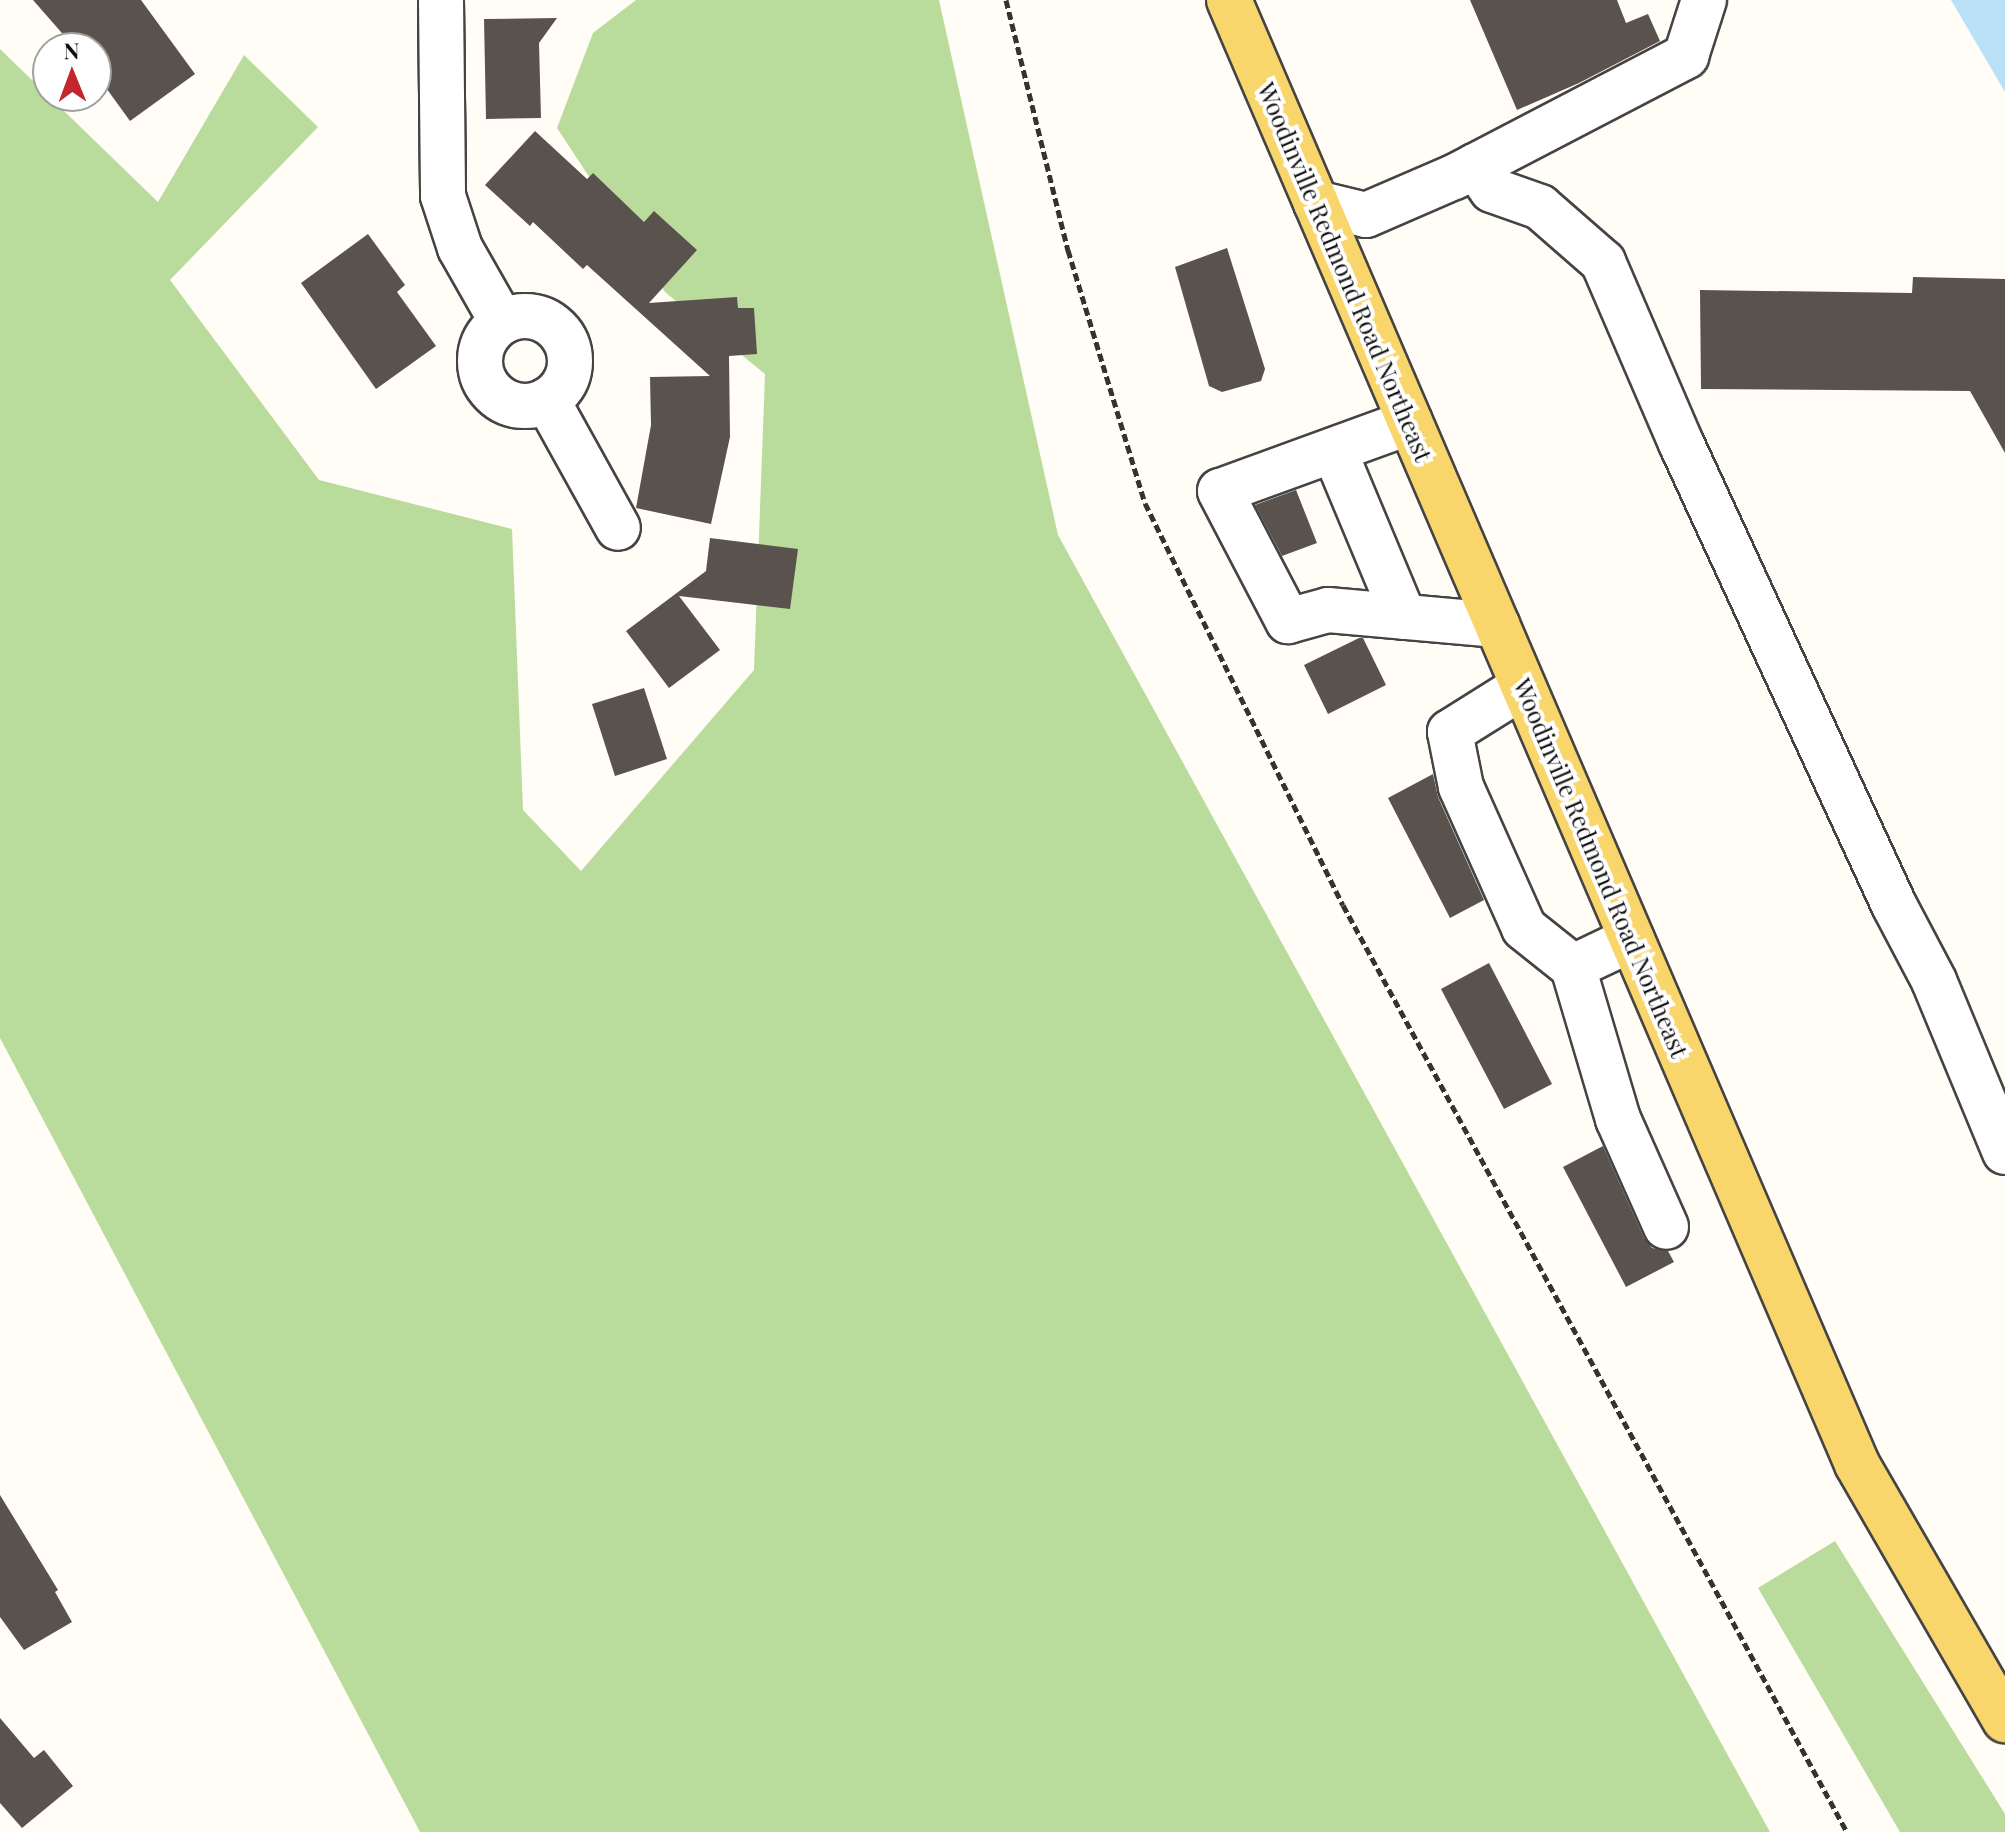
<!DOCTYPE html>
<style>
body{margin:0}
#map{position:relative;width:2005px;height:1832px;overflow:hidden;background:#fffdf5;font-family:"Playfair Display",serif}
div>[style]{position:absolute}
.forest>*{inset:0;background:#b9dc9c}
.water>*{inset:0;background:#b9e0f7}
.building>*{inset:0;background:#5a524d}
.path>*{height:5px;margin-top:-2.5px;transform-origin:0;background:repeating-linear-gradient(90deg,#333 0 8px,transparent 0 12px)}
.roads{filter:drop-shadow(2px 0 #444) drop-shadow(-2px 0 #444) drop-shadow(0 2px #444) drop-shadow(0 -2px #444)}
.minor>*{height:44px;margin:-22px;padding:0 22px;transform-origin:22px;border-radius:22px;background:#fff}
.minor>.ring{margin:-22px;padding:0;box-sizing:content-box;background:none;border:44px solid #fff;border-radius:50%}
.major>*{height:44px;margin:-22px;padding:0 22px;transform-origin:22px;border-radius:22px;background:#f9d66b}
span{translate:-50% -50%;white-space:nowrap;text-align:center;line-height:1.15;-webkit-text-stroke:8px #fff;paint-order:stroke}
.street-label{font-size:24px;color:#111}
.north{position:absolute;left:32px;top:32px;width:80px;height:80px;box-sizing:border-box;background:#fff;border:2px solid #a0a0a0;border-radius:50%;rotate:359deg;font-size:22px;font-weight:700;line-height:32px;text-align:center;color:#111}
.north::after{content:'';display:block;margin:auto;width:28px;height:36px;background:#c4262e;clip-path:polygon(50% 0,100% 100%,50% 72%,0 100%)}
</style>
<div id="map">
<div class="forest">
<div style="clip-path:polygon(636px 0,939px 0,1058px 535px,1770px 1832px,420px 1832px,0 1038px,0 49px,158px 202px,244px 55px,318px 127px,170px 280px,319px 480px,512px 529px,523px 810px,581px 871px,754px 670px,765px 374px,665px 292px,557px 128px,593px 33px)"></div>
<div style="clip-path:polygon(1835px 1541px,2005px 1814px,2005px 1832px,1900px 1832px,1758px 1588px)"></div>
</div>
<div class="water">
<div style="clip-path:polygon(1951px 0,2005px 0,2005px 92px)"></div>
</div>
<div class="building">
<div style="clip-path:polygon(33px 0,141px 0,195px 74px,130px 121px,96px 74px,96px 48px,75px 48px)"></div>
<div style="clip-path:polygon(1470px 0,1617px 0,1626px 23px,1648px 14px,1660px 41px,1579px 83px,1517px 110px)"></div>
<div style="clip-path:polygon(557px 18px,539px 43px,541px 118px,486px 119px,484px 19px)"></div>
<div style="clip-path:polygon(535px 131px,587px 179px,593px 173px,644px 222px,654px 211px,697px 250px,649px 303px,737px 297px,738px 308px,754px 308px,757px 354px,729px 356px,730px 437px,711px 524px,636px 508px,651px 425px,650px 377px,710px 376px,587px 265px,583px 269px,533px 222px,530px 226px,485px 185px)"></div>
<div style="clip-path:polygon(368px 234px,405px 285px,397px 292px,436px 346px,376px 389px,301px 283px)"></div>
<div style="clip-path:polygon(1227px 248px,1265px 369px,1261px 381px,1222px 392px,1209px 386px,1175px 267px)"></div>
<div style="clip-path:polygon(1913px 277px,2005px 279px,2005px 453px,1970px 391px,1701px 389px,1700px 290px,1912px 293px)"></div>
<div style="clip-path:polygon(1296px 490px,1317px 543px,1282px 556px,1255px 505px)"></div>
<div style="clip-path:polygon(710px 538px,798px 549px,790px 609px,679px 596px,720px 650px,669px 688px,626px 631px,706px 571px)"></div>
<div style="clip-path:polygon(1359px 638px,1363px 638px,1386px 685px,1328px 714px,1304px 665px)"></div>
<div style="clip-path:polygon(644px 688px,667px 759px,615px 776px,592px 704px)"></div>
<div style="clip-path:polygon(1433px 774px,1438px 797px,1484px 900px,1450px 918px,1388px 798px)"></div>
<div style="clip-path:polygon(1489px 963px,1552px 1084px,1504px 1109px,1441px 989px)"></div>
<div style="clip-path:polygon(1603px 1146px,1644px 1238px,1652px 1248px,1668px 1251px,1674px 1262px,1626px 1287px,1563px 1167px)"></div>
<div style="clip-path:polygon(0 1495px,58px 1590px,55px 1592px,72px 1622px,24px 1650px,0 1617px)"></div>
<div style="clip-path:polygon(0 1718px,34px 1758px,44px 1750px,73px 1786px,22px 1828px,0 1803px)"></div>
</div>
<div class="path">
<div style="left:1006px;top:0;width:258px;rotate:76.1deg"></div>
<div style="left:1068px;top:250px;width:264px;rotate:73.1deg"></div>
<div style="left:1145px;top:503px;width:448px;rotate:63.8deg"></div>
<div style="left:1343px;top:905px;width:1055px;rotate:61.47deg"></div>
</div>
<div class="roads">
<div class="minor">
<div style="left:441px;top:0;width:196px;rotate:89.4deg"></div>
<div style="left:443px;top:196px;width:55px;rotate:71.9deg"></div>
<div style="left:460px;top:248px;width:85px;rotate:60.4deg"></div>
<div style="left:1475px;top:166px;width:29px;rotate:55deg"></div>
<div style="left:1492px;top:190px;width:51px;rotate:19.5deg"></div>
<div style="left:1540px;top:207px;width:84px;rotate:41.1deg"></div>
<div style="left:1603px;top:262px;width:197px;rotate:66.7deg"></div>
<div style="left:1681px;top:443px;width:509px;rotate:65.25deg"></div>
<div style="left:1894px;top:905px;width:86px;rotate:62.2deg"></div>
<div style="left:1934px;top:981px;width:185px;rotate:67.5deg"></div>
<div style="left:1316px;top:203px;width:51px;rotate:13.5deg"></div>
<div style="left:1366px;top:215px;width:96px;rotate:-23.4deg"></div>
<div style="left:1454px;top:177px;width:262px;rotate:-27.5deg"></div>
<div style="left:1686px;top:56px;width:59px;rotate:-72.2deg"></div>
<div class="ring" style="left:480px;top:316px;width:46px;height:46px"></div>
<div style="left:547px;top:400px;width:146px;rotate:61deg"></div>
<div style="left:1410px;top:422px;width:202px;rotate:160deg"></div>
<div style="left:1220px;top:491px;width:147px;rotate:62.4deg"></div>
<div style="left:1288px;top:621px;width:41px;rotate:-15.4deg"></div>
<div style="left:1328px;top:610px;width:170px;rotate:5.1deg"></div>
<div style="left:1334px;top:450px;width:181px;rotate:67.3deg"></div>
<div style="left:1522px;top:687px;width:85px;rotate:148deg"></div>
<div style="left:1450px;top:732px;width:56px;rotate:78.7deg"></div>
<div style="left:1461px;top:787px;width:154px;rotate:65.9deg"></div>
<div style="left:1524px;top:928px;width:63px;rotate:38.5deg"></div>
<div style="left:1573px;top:967px;width:159px;rotate:73.5deg"></div>
<div style="left:1618px;top:1119px;width:118px;rotate:66deg"></div>
<div style="left:1573px;top:967px;width:65px;rotate:-25.4deg"></div>
</div>
<div class="major">
<div style="left:1229px;top:0;width:1593px;rotate:66.78deg"></div>
<div style="left:1857px;top:1464px;width:296px;rotate:60deg"></div>
</div>
</div>
<div class="street-label">
<span style="left:1345px;top:272px;rotate:67deg">Woodinville Redmond Road Northeast</span>
<span style="left:1601px;top:868px;rotate:67deg">Woodinville Redmond Road Northeast</span>
</div>
<div class="north">N</div>
</div>
